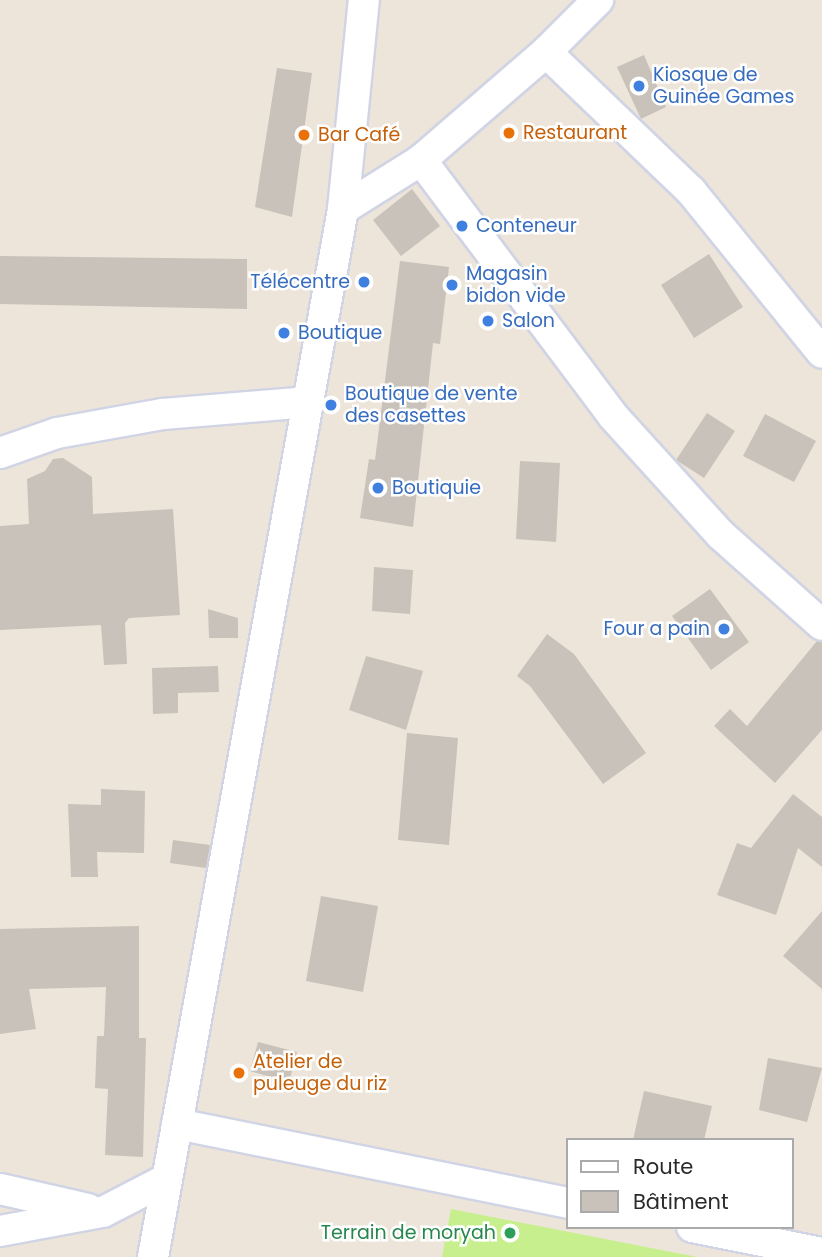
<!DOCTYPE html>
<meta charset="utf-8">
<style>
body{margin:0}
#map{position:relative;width:822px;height:1257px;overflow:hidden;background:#ede5da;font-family:Poppins,sans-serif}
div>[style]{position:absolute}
.pitch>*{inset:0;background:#c7ef8e}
.building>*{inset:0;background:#c8c2ba}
.roads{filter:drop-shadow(2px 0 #d0d4e4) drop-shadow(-2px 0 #d0d4e4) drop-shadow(0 2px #d0d4e4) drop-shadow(0 -2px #d0d4e4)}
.minor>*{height:30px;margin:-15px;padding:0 15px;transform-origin:15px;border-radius:15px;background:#fff}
.dots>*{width:19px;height:19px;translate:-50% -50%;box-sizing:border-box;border:4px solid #fff;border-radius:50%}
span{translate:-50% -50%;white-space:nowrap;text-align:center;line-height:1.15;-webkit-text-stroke:5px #fff;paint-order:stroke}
.shop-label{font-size:19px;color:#366cbe}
.left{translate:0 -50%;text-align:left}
.right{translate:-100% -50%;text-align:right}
.food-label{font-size:19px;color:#c56008}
.leisure-label{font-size:19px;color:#27864d}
.legend{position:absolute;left:566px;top:1138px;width:228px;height:91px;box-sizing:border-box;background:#fff;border:2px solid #aaa;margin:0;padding:9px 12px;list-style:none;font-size:21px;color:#2a2a2a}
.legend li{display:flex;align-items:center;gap:14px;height:35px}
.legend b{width:35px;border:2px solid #aaa}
</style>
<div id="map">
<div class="pitch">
<div style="clip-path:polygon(451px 1209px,697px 1257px,442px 1257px)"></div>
</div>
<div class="building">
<div style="clip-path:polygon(644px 55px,666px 107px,641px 119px,617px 67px)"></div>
<div style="clip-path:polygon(277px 68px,312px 73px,292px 217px,255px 207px)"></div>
<div style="clip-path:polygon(412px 189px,440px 226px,401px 256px,373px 220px)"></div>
<div style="clip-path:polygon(709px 254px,743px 307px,694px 338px,661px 285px)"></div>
<div style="clip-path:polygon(0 256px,247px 259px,247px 309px,0 304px)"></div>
<div style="clip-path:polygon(400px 261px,449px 267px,440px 344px,433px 343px,413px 527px,360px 518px,369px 459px,375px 460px)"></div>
<div style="clip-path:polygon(707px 413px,735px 431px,704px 478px,676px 460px)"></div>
<div style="clip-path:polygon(765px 414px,816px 441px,794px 482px,743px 456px)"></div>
<div style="clip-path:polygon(63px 458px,92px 477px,93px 514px,173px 509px,180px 615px,129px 618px,125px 623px,127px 664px,104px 665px,101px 625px,0 630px,0 526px,29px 524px,27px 479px,45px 471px,53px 459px)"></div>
<div style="clip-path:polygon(520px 461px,560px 463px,556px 542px,516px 539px)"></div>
<div style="clip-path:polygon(374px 567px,413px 570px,410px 614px,372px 611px)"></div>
<div style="clip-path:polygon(710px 589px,749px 642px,711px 670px,672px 616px)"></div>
<div style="clip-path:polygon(208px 609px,238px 618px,238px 638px,209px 638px)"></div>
<div style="clip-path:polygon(547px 634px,574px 654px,646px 753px,603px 784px,530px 686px,517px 676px)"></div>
<div style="clip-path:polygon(817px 641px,822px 642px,822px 730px,775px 783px,714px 726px,730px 709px,747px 726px)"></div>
<div style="clip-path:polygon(366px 656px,423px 671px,406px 730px,349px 710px)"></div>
<div style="clip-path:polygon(218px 666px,219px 692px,178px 693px,178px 713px,153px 714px,152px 668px)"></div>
<div style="clip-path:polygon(407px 733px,458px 738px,449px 845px,398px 840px)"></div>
<div style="clip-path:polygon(101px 789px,145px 791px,144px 853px,97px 852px,98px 877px,71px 877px,68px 804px,101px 805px)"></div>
<div style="clip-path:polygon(793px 794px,822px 817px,822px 867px,798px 848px,776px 915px,717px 895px,737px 843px,751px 848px)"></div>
<div style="clip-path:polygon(173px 840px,210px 845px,206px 868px,170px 863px)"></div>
<div style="clip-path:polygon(321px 896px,378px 906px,363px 992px,306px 981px)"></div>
<div style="clip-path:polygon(822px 911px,822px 989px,783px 956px)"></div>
<div style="clip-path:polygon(139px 926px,139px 1038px,146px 1038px,143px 1157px,105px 1155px,108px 1089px,95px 1088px,97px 1036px,104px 1036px,106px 987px,29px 989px,36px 1029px,0 1034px,0 929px)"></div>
<div style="clip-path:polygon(258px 1042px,297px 1052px,289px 1082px,250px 1071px)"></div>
<div style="clip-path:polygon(768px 1058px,822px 1068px,807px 1122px,759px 1110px)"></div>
<div style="clip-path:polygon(644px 1091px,712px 1106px,704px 1140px,633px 1140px)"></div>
</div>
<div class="roads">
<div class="minor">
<div style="left:546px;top:52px;width:201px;rotate:43.8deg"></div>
<div style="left:691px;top:191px;width:208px;rotate:51deg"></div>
<div style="left:421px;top:160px;width:320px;rotate:53.1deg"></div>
<div style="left:613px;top:416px;width:161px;rotate:47.8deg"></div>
<div style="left:721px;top:535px;width:135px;rotate:41.7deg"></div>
<div style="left:343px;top:209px;width:92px;rotate:-32.1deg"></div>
<div style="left:421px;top:160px;width:165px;rotate:-40.8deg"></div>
<div style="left:546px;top:52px;width:74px;rotate:-45deg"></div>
<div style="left:0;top:453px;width:60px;rotate:-19.3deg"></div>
<div style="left:57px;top:433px;width:108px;rotate:-10.2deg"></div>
<div style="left:163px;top:414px;width:147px;rotate:-4.7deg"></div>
<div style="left:177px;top:1124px;width:399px;rotate:11.4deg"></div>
<div style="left:0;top:1189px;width:90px;rotate:12.8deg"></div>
<div style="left:692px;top:1227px;width:133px;rotate:11.3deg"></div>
<div style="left:0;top:1231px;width:105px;rotate:-10.5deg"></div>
<div style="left:103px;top:1212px;width:70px;rotate:-27.3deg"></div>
<div style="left:153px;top:1257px;width:1065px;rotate:-79.72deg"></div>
<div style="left:343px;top:209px;width:210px;rotate:-84.3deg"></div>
</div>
</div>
<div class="dots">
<div style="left:639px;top:86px;background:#3f7fe0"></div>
<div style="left:509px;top:133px;background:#e8710a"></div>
<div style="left:304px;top:135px;background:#e8710a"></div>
<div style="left:462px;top:226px;background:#3f7fe0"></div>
<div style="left:364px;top:282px;background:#3f7fe0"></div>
<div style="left:452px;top:285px;background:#3f7fe0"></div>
<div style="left:488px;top:321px;background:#3f7fe0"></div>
<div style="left:284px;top:333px;background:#3f7fe0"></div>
<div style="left:331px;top:405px;background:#3f7fe0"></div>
<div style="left:378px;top:488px;background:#3f7fe0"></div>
<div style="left:724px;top:629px;background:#3f7fe0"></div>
<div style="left:239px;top:1073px;background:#e8710a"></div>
<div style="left:510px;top:1233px;background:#2e9e5b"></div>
</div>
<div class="shop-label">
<span class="left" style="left:653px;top:86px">Kiosque de<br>Guinée Games</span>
<span class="left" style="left:476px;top:226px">Conteneur</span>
<span class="left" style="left:466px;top:285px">Magasin<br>bidon vide</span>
<span class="right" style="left:350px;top:282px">Télécentre</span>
<span class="left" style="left:502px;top:321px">Salon</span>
<span class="left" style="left:298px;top:333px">Boutique</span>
<span class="left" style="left:345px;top:405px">Boutique de vente<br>des casettes</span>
<span class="left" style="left:392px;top:488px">Boutiquie</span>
<span class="right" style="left:710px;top:629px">Four a pain</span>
</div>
<div class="food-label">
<span class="left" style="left:523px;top:133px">Restaurant</span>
<span class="left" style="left:318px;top:135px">Bar Café</span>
<span class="left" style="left:253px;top:1073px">Atelier de<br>puleuge du riz</span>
</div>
<div class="leisure-label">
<span class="right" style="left:496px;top:1233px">Terrain de moryah</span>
</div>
<ul class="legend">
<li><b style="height:9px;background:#fff"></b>Route</li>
<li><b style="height:19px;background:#c8c2ba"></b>Bâtiment</li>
</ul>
</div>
